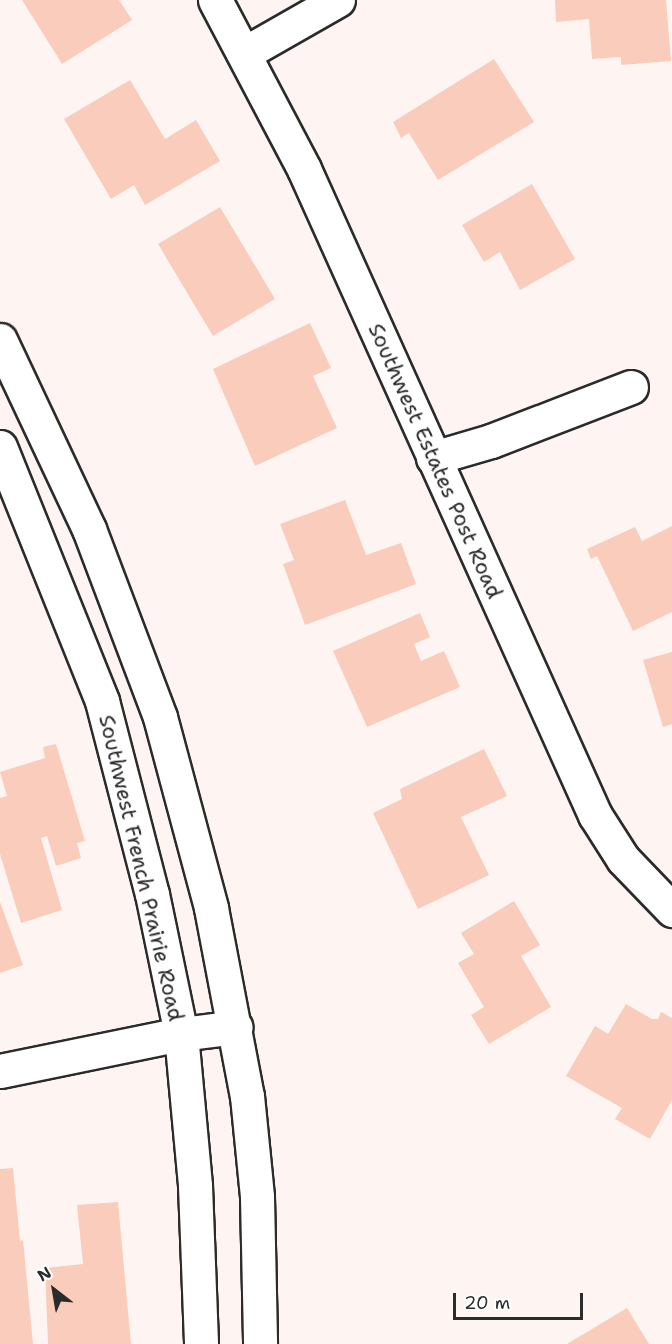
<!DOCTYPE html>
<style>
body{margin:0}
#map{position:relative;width:672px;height:1344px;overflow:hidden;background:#fef5f2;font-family:"Shantell Sans",sans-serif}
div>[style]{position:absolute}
.building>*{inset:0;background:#f9ccbc}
.roads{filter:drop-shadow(2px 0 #2b2b2b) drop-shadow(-2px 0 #2b2b2b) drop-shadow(0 2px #2b2b2b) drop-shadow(0 -2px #2b2b2b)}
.minor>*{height:33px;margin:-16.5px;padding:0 16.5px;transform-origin:16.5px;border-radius:16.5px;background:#fff}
span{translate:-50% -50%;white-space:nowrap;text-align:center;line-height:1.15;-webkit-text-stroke:5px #fff;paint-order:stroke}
.street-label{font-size:21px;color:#2b2b2b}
.north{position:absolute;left:24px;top:1260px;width:60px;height:60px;-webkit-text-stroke:4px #fff;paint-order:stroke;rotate:329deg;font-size:16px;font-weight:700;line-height:24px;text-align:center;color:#2b2b2b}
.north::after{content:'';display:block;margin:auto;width:21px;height:27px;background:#2b2b2b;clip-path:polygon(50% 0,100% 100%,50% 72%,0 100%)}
.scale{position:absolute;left:453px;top:1293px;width:130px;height:27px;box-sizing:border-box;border:3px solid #2b2b2b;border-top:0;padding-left:8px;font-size:18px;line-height:21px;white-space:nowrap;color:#2b2b2b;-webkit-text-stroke:4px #fff;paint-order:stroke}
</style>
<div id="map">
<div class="building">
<div style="clip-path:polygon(22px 0,119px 0,132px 20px,62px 64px)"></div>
<div style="clip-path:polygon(555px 0,666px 0,671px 61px,621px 65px,621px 57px,592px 59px,589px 19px,556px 22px)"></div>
<div style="clip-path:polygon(494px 59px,534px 122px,438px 180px,409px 133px,401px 138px,393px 122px)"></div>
<div style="clip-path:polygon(130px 80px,165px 139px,196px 120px,220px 161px,145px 205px,134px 185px,111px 199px,64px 119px)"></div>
<div style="clip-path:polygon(532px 184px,575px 259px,520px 290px,500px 252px,484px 262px,462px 225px)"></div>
<div style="clip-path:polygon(220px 207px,275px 299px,213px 336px,158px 244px)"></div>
<div style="clip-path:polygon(310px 323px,331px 368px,313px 376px,337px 428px,255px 466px,213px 369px)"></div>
<div style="clip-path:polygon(345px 500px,366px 555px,401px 543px,416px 584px,305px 625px,283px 564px,294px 560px,280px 524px)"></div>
<div style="clip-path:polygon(672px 526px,672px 612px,633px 631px,597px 556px,591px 559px,587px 549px,635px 527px,642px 541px)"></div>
<div style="clip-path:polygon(420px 613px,430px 637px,414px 644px,421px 661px,444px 651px,460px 687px,367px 727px,333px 651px)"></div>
<div style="clip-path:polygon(672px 652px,672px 724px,663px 727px,643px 660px)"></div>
<div style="clip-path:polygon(56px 744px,85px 841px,77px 843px,81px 858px,56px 866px,47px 836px,41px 838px,62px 910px,21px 923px,0 854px,0 798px,7px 796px,0 772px,45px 758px,43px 747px)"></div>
<div style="clip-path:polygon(484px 749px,507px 796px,461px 817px,489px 875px,418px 909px,373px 813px,402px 799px,400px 789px)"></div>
<div style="clip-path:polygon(514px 901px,540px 945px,521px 956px,551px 1007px,489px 1044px,471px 1015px,484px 1007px,458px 963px,474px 954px,461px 933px)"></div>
<div style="clip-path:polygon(0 902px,23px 965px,0 973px)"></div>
<div style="clip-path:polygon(626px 1004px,652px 1019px,658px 1019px,661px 1012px,672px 1018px,672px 1100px,650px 1139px,615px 1119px,622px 1108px,566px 1076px,595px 1026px,608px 1034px)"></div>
<div style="clip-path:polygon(13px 1168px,20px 1241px,23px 1240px,33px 1344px,0 1344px,0 1169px)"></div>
<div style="clip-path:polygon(118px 1202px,131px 1344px,48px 1344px,45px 1268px,83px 1264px,77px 1205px)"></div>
<div style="clip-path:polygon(627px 1308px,649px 1344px,567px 1344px)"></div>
</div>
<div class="roads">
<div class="minor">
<div style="left:215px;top:0;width:191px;rotate:62.2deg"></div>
<div style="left:304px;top:169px;width:709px;rotate:65.75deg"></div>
<div style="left:595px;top:815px;width:52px;rotate:57.5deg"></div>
<div style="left:623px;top:859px;width:71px;rotate:46.1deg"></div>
<div style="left:245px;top:53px;width:107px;rotate:-29.7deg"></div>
<div style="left:0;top:340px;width:209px;rotate:64.8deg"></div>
<div style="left:89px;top:529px;width:201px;rotate:69.3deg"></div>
<div style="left:160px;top:717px;width:198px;rotate:75deg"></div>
<div style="left:211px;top:908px;width:191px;rotate:79.2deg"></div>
<div style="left:247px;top:1096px;width:101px;rotate:84.3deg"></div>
<div style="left:257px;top:1197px;width:147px;rotate:88.8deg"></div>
<div style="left:0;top:447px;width:274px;rotate:68.1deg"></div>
<div style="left:102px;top:701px;width:199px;rotate:75.5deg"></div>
<div style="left:152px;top:894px;width:143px;rotate:78.3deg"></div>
<div style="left:181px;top:1034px;width:153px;rotate:84.7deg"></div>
<div style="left:195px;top:1186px;width:158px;rotate:87.8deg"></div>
<div style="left:433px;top:458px;width:60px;rotate:-16.3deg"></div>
<div style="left:491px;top:441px;width:150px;rotate:-21.1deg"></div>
<div style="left:0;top:1071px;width:185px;rotate:-11.6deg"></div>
<div style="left:181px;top:1034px;width:55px;rotate:-7.3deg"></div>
</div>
</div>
<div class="street-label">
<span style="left:435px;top:461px;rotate:66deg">Southwest Estates Post Road</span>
<span style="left:141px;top:868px;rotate:77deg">Southwest French Prairie Road</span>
</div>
<div class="north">N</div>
<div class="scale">20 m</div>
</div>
